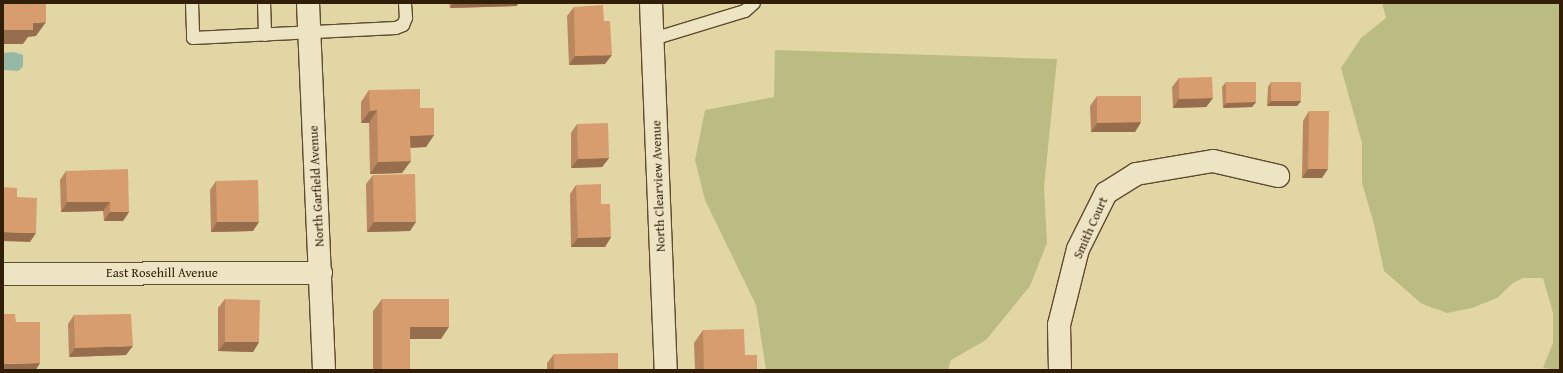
<!DOCTYPE html>
<style>
body{margin:0}
#map{position:relative;width:1563px;height:373px;overflow:hidden;background:#e3d6a5;font-family:"Gentium Book Plus",serif}
div>[style]{position:absolute}
.green>*{inset:0;background:#bbbc81}
.water>*{inset:0;background:#95b9a6}
.roads{filter:drop-shadow(1px 0 #5e4c2e) drop-shadow(-1px 0 #5e4c2e) drop-shadow(0 1px #5e4c2e) drop-shadow(0 -1px #5e4c2e)}
.service>*{height:12px;margin:-6px;padding:0 6px;transform-origin:6px;border-radius:6px;background:#ede4c4}
.minor>*{height:22px;margin:-11px;padding:0 11px;transform-origin:11px;border-radius:11px;background:#ede4c4}
.tertiary>*{height:22px;margin:-11px;padding:0 11px;transform-origin:11px;border-radius:11px;background:#ede4c4}
.wall>*{inset:0;background:#ba875f}
.shaded-wall>*{inset:0;background:#976e4d}
.building>*{inset:0;background:#d89d6e}
span{translate:-50% -50%;white-space:nowrap;text-align:center;line-height:1.15;-webkit-text-stroke:3px #ede4c4;paint-order:stroke}
.street-label{font-size:13px;color:#311e07}
.frame{position:absolute;inset:0;border:4px solid #311e07;pointer-events:none}
</style>
<div id="map">
<div class="green">
<div style="clip-path:polygon(1382px 3px,1560px 3px,1560px 370px,1543px 368px,1553px 343px,1553px 313px,1543px 278px,1523px 278px,1513px 283px,1497px 298px,1472px 308px,1447px 313px,1422px 304px,1384px 271px,1374px 224px,1362px 183px,1362px 143px,1341px 68px,1361px 38px,1386px 18px)"></div>
<div style="clip-path:polygon(775px 50px,1057px 59px,1044px 187px,1047px 243px,1030px 286px,986px 340px,951px 360px,948px 370px,766px 370px,756px 305px,705px 200px,695px 160px,705px 110px,774px 97px)"></div>
</div>
<div class="water">
<div style="clip-path:polygon(14px 52px,23px 55px,23px 67px,18px 71px,3px 70px,3px 53px)"></div>
</div>
<div class="roads">
<div class="service">
<div style="left:192px;top:3px;width:35px;rotate:88deg"></div>
<div style="left:193px;top:38px;width:203px;rotate:-2.8deg"></div>
<div style="left:396px;top:28px;width:8px;rotate:-23deg"></div>
<div style="left:403px;top:25px;width:8px;rotate:-67deg"></div>
<div style="left:406px;top:18px;width:15px;rotate:-94deg"></div>
<div style="left:264px;top:3px;width:32px;rotate:88deg"></div>
<div style="left:653px;top:39px;width:96px;rotate:-16.9deg"></div>
<div style="left:745px;top:11px;width:12px;rotate:-42deg"></div>
</div>
<div class="minor">
<div style="left:651px;top:3px;width:367px;rotate:87.7deg"></div>
<div style="left:3px;top:274px;width:318px;rotate:-0.2deg"></div>
<div style="left:1060px;top:370px;width:45px;rotate:-91.3deg"></div>
<div style="left:1059px;top:325px;width:78px;rotate:-76deg"></div>
<div style="left:1078px;top:249px;width:63px;rotate:-63.4deg"></div>
<div style="left:1106px;top:193px;width:36px;rotate:-32deg"></div>
<div style="left:1136px;top:174px;width:78px;rotate:-9.6deg"></div>
<div style="left:1213px;top:161px;width:67px;rotate:13deg"></div>
</div>
<div class="tertiary">
<div style="left:308px;top:3px;width:367px;rotate:87.5deg"></div>
</div>
</div>
<div class="wall">
<div style="clip-path:polygon(449px 3px,518px 3px,517px 6px,450px 8px)"></div>
<div style="clip-path:polygon(574px 7px,605px 64px,569px 65px,567px 16px)"></div>
<div style="clip-path:polygon(1179px 78px,1213px 98px,1206px 107px,1173px 108px,1172px 87px)"></div>
<div style="clip-path:polygon(1226px 82px,1256px 102px,1252px 107px,1223px 108px,1222px 87px)"></div>
<div style="clip-path:polygon(1271px 82px,1301px 101px,1297px 106px,1267px 106px,1268px 87px)"></div>
<div style="clip-path:polygon(369px 90px,420px 108px,434px 135px,426px 147px,410px 148px,402px 173px,370px 174px,369px 123px,361px 123px,361px 102px)"></div>
<div style="clip-path:polygon(1097px 96px,1141px 122px,1135px 132px,1091px 132px,1090px 106px)"></div>
<div style="clip-path:polygon(1309px 111px,1322px 178px,1302px 178px,1303px 121px)"></div>
<div style="clip-path:polygon(577px 124px,609px 158px,602px 167px,571px 168px,571px 133px)"></div>
<div style="clip-path:polygon(66px 171px,129px 212px,123px 221px,104px 221px,103px 211px,61px 212px,60px 180px)"></div>
<div style="clip-path:polygon(373px 175px,410px 231px,367px 232px,366px 184px)"></div>
<div style="clip-path:polygon(216px 181px,253px 231px,211px 232px,210px 190px)"></div>
<div style="clip-path:polygon(576px 185px,601px 204px,611px 237px,605px 247px,571px 247px,570px 194px)"></div>
<div style="clip-path:polygon(225px 299px,259px 342px,253px 352px,218px 351px,218px 308px)"></div>
<div style="clip-path:polygon(382px 299px,441px 339px,410px 339px,410px 370px,373px 370px,373px 311px)"></div>
<div style="clip-path:polygon(74px 315px,126px 355px,69px 357px,68px 324px)"></div>
<div style="clip-path:polygon(703px 330px,745px 355px,757px 370px,695px 370px,694px 343px)"></div>
<div style="clip-path:polygon(554px 354px,618px 370px,547px 370px,547px 363px)"></div>
</div>
<div class="shaded-wall">
<div style="clip-path:polygon(453px 3px,518px 3px,517px 6px,450px 8px)"></div>
<div style="clip-path:polygon(46px 22px,36px 36px,28px 37px,23px 44px,3px 44px,3px 30px,33px 23px)"></div>
<div style="clip-path:polygon(612px 55px,605px 64px,569px 65px,575px 56px)"></div>
<div style="clip-path:polygon(1213px 98px,1206px 107px,1173px 108px,1179px 99px)"></div>
<div style="clip-path:polygon(1271px 101px,1301px 101px,1297px 106px,1267px 106px)"></div>
<div style="clip-path:polygon(1256px 102px,1252px 107px,1223px 108px,1226px 103px)"></div>
<div style="clip-path:polygon(377px 110px,369px 123px,361px 123px,370px 111px)"></div>
<div style="clip-path:polygon(1141px 122px,1135px 132px,1091px 132px,1097px 123px)"></div>
<div style="clip-path:polygon(434px 135px,426px 147px,402px 148px,410px 136px)"></div>
<div style="clip-path:polygon(609px 158px,602px 167px,571px 168px,578px 159px)"></div>
<div style="clip-path:polygon(411px 161px,402px 173px,370px 174px,378px 162px)"></div>
<div style="clip-path:polygon(1308px 169px,1328px 169px,1322px 178px,1302px 178px)"></div>
<div style="clip-path:polygon(67px 202px,110px 202px,103px 211px,61px 212px)"></div>
<div style="clip-path:polygon(110px 212px,129px 212px,123px 221px,104px 221px)"></div>
<div style="clip-path:polygon(217px 222px,259px 222px,253px 231px,211px 232px)"></div>
<div style="clip-path:polygon(374px 222px,416px 222px,410px 231px,367px 232px)"></div>
<div style="clip-path:polygon(3px 232px,36px 233px,30px 242px,3px 241px)"></div>
<div style="clip-path:polygon(611px 237px,605px 247px,571px 247px,578px 238px)"></div>
<div style="clip-path:polygon(410px 327px,449px 327px,441px 339px,401px 339px)"></div>
<div style="clip-path:polygon(225px 342px,259px 342px,253px 352px,218px 351px)"></div>
<div style="clip-path:polygon(133px 346px,126px 355px,69px 357px,75px 348px)"></div>
<div style="clip-path:polygon(40px 363px,36px 370px,3px 370px,3px 364px)"></div>
</div>
<div class="building">
<div style="clip-path:polygon(3px 3px,46px 3px,46px 22px,33px 23px,33px 30px,3px 30px)"></div>
<div style="clip-path:polygon(603px 5px,604px 21px,610px 21px,612px 55px,575px 56px,574px 7px)"></div>
<div style="clip-path:polygon(1212px 77px,1213px 98px,1179px 99px,1179px 78px)"></div>
<div style="clip-path:polygon(1226px 82px,1256px 82px,1256px 102px,1226px 103px)"></div>
<div style="clip-path:polygon(1271px 82px,1301px 82px,1301px 101px,1271px 101px)"></div>
<div style="clip-path:polygon(420px 89px,420px 108px,434px 108px,434px 135px,410px 136px,411px 161px,378px 162px,377px 110px,370px 111px,369px 90px)"></div>
<div style="clip-path:polygon(1097px 96px,1141px 96px,1141px 122px,1097px 123px)"></div>
<div style="clip-path:polygon(1309px 111px,1329px 111px,1328px 169px,1308px 169px)"></div>
<div style="clip-path:polygon(608px 123px,609px 158px,578px 159px,577px 124px)"></div>
<div style="clip-path:polygon(128px 169px,129px 212px,110px 212px,110px 202px,67px 202px,66px 171px)"></div>
<div style="clip-path:polygon(415px 174px,416px 222px,374px 222px,373px 175px)"></div>
<div style="clip-path:polygon(258px 180px,259px 222px,217px 222px,216px 181px)"></div>
<div style="clip-path:polygon(601px 184px,601px 204px,610px 204px,611px 237px,578px 238px,576px 185px)"></div>
<div style="clip-path:polygon(3px 187px,17px 188px,17px 197px,37px 198px,36px 233px,3px 232px)"></div>
<div style="clip-path:polygon(225px 299px,260px 300px,259px 342px,225px 342px)"></div>
<div style="clip-path:polygon(382px 299px,449px 299px,449px 327px,410px 327px,410px 370px,382px 370px)"></div>
<div style="clip-path:polygon(3px 314px,15px 314px,16px 322px,40px 322px,40px 363px,3px 364px)"></div>
<div style="clip-path:polygon(131px 314px,133px 346px,75px 348px,74px 315px)"></div>
<div style="clip-path:polygon(744px 329px,745px 355px,757px 355px,757px 370px,704px 370px,703px 330px)"></div>
<div style="clip-path:polygon(618px 353px,618px 370px,554px 370px,554px 354px)"></div>
</div>
<div class="street-label">
<span style="left:317px;top:186px;rotate:-93deg">North Garfield Avenue</span>
<span style="left:659px;top:186px;rotate:-92deg">North Clearview Avenue</span>
<span style="left:1091px;top:228px;rotate:-66deg">Smith Court</span>
<span style="left:162px;top:273px">East Rosehill Avenue</span>
</div>
<div class="frame"></div>
</div>
